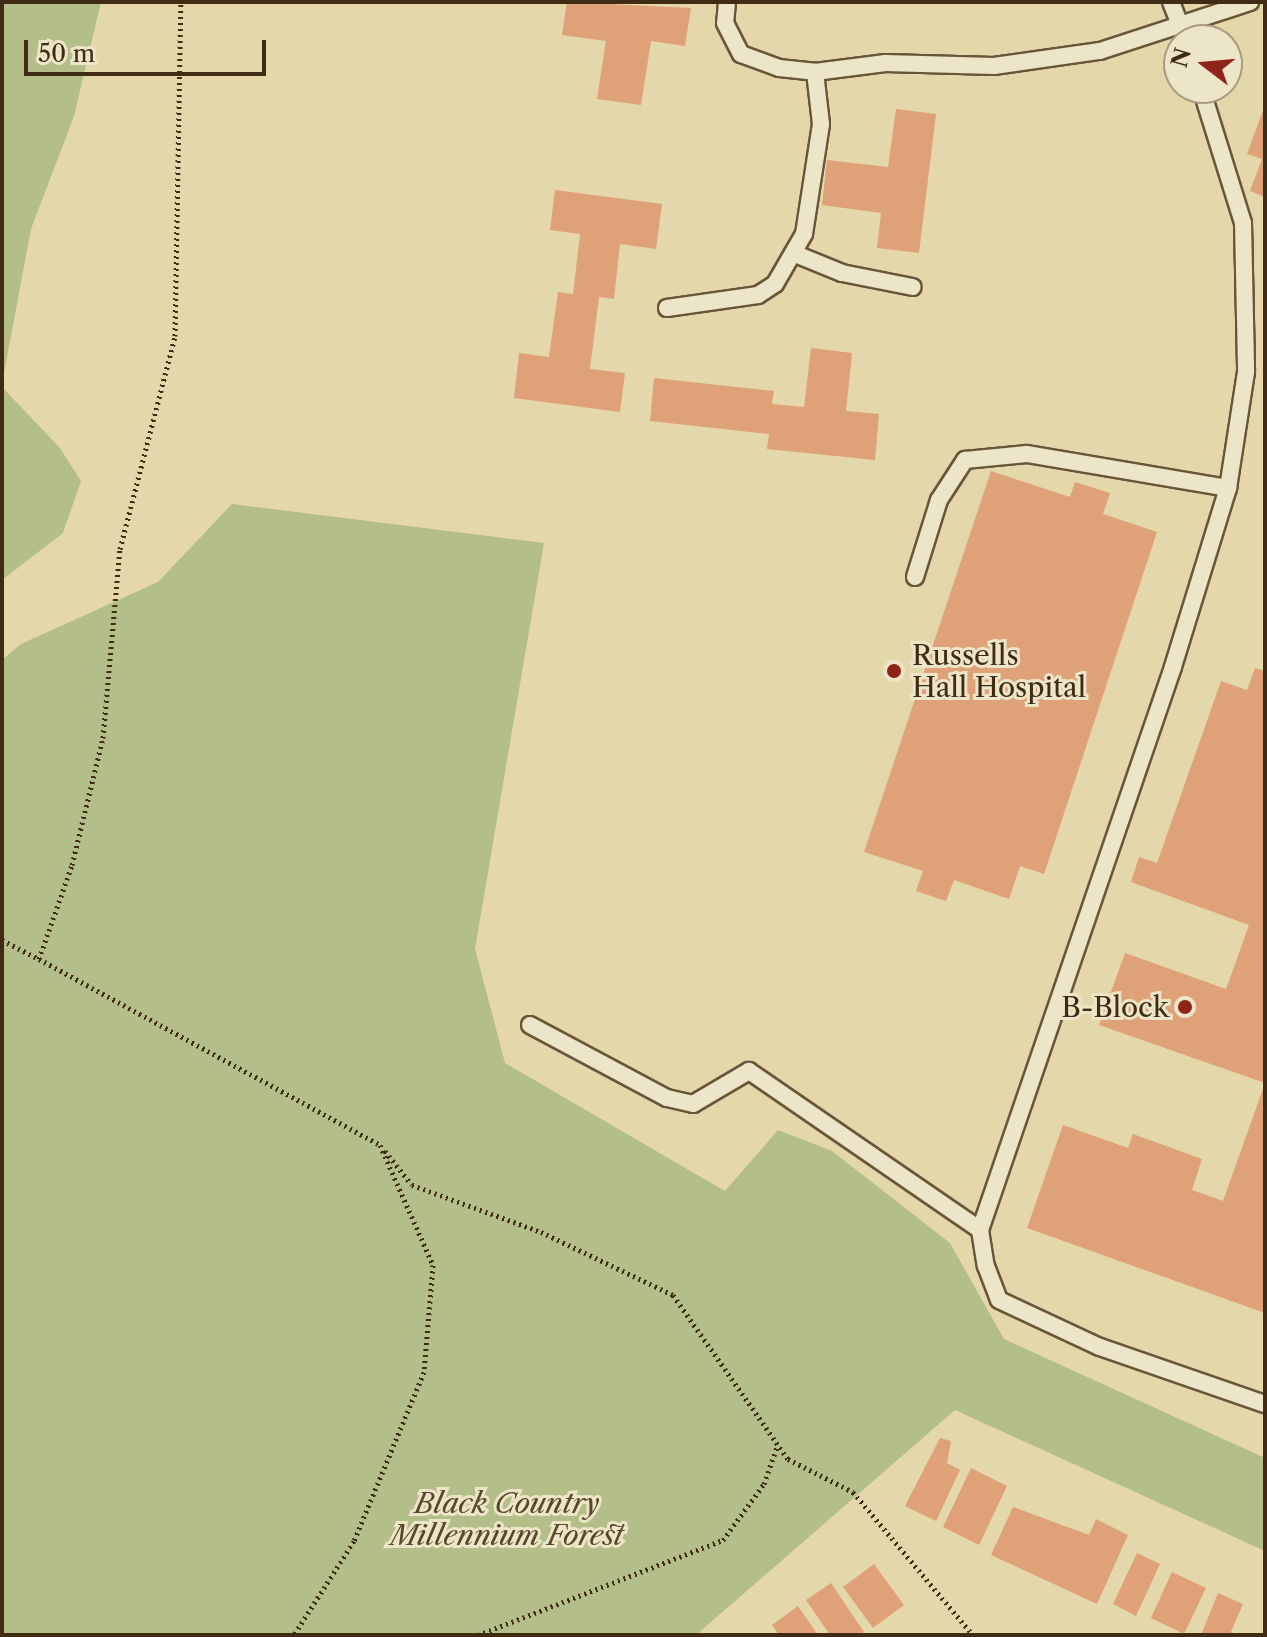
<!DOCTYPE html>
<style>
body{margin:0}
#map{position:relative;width:1267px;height:1637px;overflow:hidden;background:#e4d7aa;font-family:"Libre Caslon Text",serif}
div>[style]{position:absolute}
.green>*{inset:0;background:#b4be88}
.building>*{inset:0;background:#dea178}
.path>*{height:5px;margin-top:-2.5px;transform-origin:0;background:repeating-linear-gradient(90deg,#402b14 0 2px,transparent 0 6px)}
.roads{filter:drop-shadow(2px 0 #69563a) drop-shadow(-2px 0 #69563a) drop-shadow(0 2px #69563a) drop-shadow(0 -2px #69563a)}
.lane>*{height:16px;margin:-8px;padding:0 8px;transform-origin:8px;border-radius:8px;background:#ede5c8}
.dots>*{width:22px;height:22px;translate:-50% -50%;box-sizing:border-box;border:4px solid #ede5c8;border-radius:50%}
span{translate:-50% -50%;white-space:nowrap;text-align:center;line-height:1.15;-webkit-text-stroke:6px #ede5c8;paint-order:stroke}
.poi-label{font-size:28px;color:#402b14}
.left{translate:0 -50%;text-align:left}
.right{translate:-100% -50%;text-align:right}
.park-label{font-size:28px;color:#57482b;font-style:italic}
.frame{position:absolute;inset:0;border:4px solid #402b14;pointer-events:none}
.north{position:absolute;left:1163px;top:24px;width:80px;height:80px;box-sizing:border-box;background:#ede5c8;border:2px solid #a89b80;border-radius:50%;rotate:286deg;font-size:22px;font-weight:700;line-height:32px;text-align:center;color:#402b14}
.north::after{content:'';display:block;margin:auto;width:28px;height:36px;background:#8f2418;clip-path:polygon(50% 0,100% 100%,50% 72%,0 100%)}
.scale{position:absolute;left:24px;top:40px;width:242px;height:36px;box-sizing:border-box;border:4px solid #402b14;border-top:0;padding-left:10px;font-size:24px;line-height:28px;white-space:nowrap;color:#402b14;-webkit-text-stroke:6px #ede5c8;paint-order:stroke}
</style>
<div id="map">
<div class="green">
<div style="clip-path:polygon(2px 2px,101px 2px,74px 116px,31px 229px,2px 384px)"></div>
<div style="clip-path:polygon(2px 387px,60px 448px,81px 481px,63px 533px,2px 580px)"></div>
<div style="clip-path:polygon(232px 504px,544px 543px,475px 949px,505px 1063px,725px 1191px,778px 1130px,832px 1151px,950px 1243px,1004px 1339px,1265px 1458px,1265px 1551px,955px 1410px,696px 1635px,2px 1635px,2px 660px,21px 644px,158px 582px)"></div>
</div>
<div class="building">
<div style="clip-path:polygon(567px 2px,691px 8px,685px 46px,651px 41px,641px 105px,597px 99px,606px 41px,562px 35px)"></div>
<div style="clip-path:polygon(1265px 105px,1265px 197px,1250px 191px,1262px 159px,1247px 154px)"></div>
<div style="clip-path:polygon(896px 109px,936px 114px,919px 253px,877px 248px,881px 213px,822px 205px,827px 160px,888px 167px)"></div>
<div style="clip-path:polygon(555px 190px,662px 204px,656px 249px,620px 244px,614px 299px,599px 297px,590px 369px,625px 373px,620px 412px,514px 398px,519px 353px,549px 357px,558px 292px,573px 294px,580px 234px,550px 230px)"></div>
<div style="clip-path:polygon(811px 348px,852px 353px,846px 411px,879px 414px,875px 460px,767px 449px,769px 434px,650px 421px,654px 378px,774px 391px,772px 404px,804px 407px)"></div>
<div style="clip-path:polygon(991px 471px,1070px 497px,1075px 482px,1110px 493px,1103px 514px,1157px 532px,1044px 874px,1020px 866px,1009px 899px,954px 880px,946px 901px,916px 891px,923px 871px,864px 852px)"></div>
<div style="clip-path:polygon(1255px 668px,1265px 671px,1265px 1313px,1027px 1228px,1063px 1125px,1128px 1148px,1133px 1134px,1202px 1159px,1192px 1190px,1223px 1201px,1265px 1083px,1099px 1025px,1125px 953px,1226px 989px,1249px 925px,1131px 882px,1139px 857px,1157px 863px,1221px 681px,1247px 690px)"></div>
<div style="clip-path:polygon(940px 1438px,951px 1441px,947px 1463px,960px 1470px,936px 1521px,905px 1506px)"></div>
<div style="clip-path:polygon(971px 1468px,1007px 1486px,979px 1545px,943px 1527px)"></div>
<div style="clip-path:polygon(1013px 1507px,1089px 1535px,1096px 1519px,1128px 1535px,1097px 1604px,991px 1555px)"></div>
<div style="clip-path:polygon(1137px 1553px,1160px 1564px,1136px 1616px,1113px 1604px)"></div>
<div style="clip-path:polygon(874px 1564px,904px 1605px,873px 1628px,843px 1587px)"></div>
<div style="clip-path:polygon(1172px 1572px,1206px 1588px,1184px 1634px,1151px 1618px)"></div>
<div style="clip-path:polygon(831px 1583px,864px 1632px,859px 1635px,830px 1635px,806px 1600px)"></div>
<div style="clip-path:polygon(1218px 1593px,1243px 1604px,1231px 1632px,1239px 1635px,1201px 1635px)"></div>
<div style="clip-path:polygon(798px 1606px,818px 1635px,779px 1635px,772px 1625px)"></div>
</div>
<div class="path">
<div style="left:2px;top:940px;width:42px;rotate:27.2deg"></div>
<div style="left:39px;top:959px;width:100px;rotate:-70.7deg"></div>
<div style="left:72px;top:865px;width:131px;rotate:-76.3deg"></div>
<div style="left:103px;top:738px;width:190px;rotate:-84.9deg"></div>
<div style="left:120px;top:549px;width:220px;rotate:-75.5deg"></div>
<div style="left:175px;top:336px;width:334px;rotate:-89deg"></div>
<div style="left:39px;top:959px;width:388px;rotate:28.6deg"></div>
<div style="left:380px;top:1145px;width:131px;rotate:66.2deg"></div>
<div style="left:433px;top:1265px;width:107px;rotate:94.8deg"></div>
<div style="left:424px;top:1372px;width:183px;rotate:112.5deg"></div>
<div style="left:354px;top:1541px;width:112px;rotate:122.6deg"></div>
<div style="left:385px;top:1151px;width:43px;rotate:51.5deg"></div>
<div style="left:412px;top:1185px;width:137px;rotate:20deg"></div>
<div style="left:541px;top:1232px;width:146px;rotate:25.5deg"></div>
<div style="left:673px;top:1295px;width:200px;rotate:55deg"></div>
<div style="left:788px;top:1459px;width:73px;rotate:26.9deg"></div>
<div style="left:853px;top:1492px;width:187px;rotate:50deg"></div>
<div style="left:478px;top:1635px;width:263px;rotate:-21.2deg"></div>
<div style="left:723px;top:1540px;width:69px;rotate:-53.8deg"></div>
<div style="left:764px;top:1484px;width:42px;rotate:-70.7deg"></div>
</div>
<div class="roads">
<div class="lane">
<div style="left:727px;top:2px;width:21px;rotate:95deg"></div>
<div style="left:725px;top:23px;width:35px;rotate:63deg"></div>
<div style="left:741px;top:54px;width:40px;rotate:20.2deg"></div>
<div style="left:779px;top:68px;width:36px;rotate:6deg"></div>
<div style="left:815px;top:72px;width:71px;rotate:-7.3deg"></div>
<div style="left:885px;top:63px;width:109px;rotate:1.6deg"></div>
<div style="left:994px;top:66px;width:107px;rotate:-8.1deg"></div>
<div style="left:1100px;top:51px;width:158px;rotate:-18.1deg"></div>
<div style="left:1171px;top:2px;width:41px;rotate:68.5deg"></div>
<div style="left:1201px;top:88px;width:141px;rotate:72.7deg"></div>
<div style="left:1243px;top:223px;width:149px;rotate:88.8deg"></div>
<div style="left:1246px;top:372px;width:117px;rotate:98.8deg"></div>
<div style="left:1228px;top:488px;width:187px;rotate:107.1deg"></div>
<div style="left:1173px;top:667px;width:595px;rotate:108.92deg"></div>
<div style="left:980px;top:1230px;width:36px;rotate:81deg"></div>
<div style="left:986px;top:1266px;width:36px;rotate:69deg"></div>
<div style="left:999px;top:1300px;width:111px;rotate:25deg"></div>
<div style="left:1100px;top:1347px;width:175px;rotate:19.1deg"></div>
<div style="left:793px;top:253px;width:53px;rotate:22.2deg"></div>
<div style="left:842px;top:273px;width:72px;rotate:11.2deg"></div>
<div style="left:667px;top:308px;width:92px;rotate:-8.1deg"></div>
<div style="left:758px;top:295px;width:20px;rotate:-33deg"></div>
<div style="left:775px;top:284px;width:58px;rotate:-59.9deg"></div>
<div style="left:804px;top:234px;width:111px;rotate:-81.2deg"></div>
<div style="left:821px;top:124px;width:52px;rotate:-96.6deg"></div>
<div style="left:915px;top:577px;width:81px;rotate:-72.7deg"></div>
<div style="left:939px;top:500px;width:48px;rotate:-57deg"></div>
<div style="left:965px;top:460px;width:62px;rotate:-5.5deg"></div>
<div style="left:1027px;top:454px;width:204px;rotate:9.6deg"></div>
<div style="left:530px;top:1025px;width:155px;rotate:28.1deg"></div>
<div style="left:667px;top:1098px;width:27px;rotate:13deg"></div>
<div style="left:693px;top:1104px;width:65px;rotate:-30.5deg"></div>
<div style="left:749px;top:1071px;width:280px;rotate:34.5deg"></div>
</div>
</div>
<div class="dots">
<div style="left:894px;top:671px;background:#8f2418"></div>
<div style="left:1185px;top:1007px;background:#8f2418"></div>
</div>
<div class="poi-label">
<span class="left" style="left:912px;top:671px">Russells<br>Hall Hospital</span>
<span class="right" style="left:1169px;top:1007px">B-Block</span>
</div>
<div class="park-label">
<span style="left:507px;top:1519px">Black Country<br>Millennium Forest</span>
</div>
<div class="frame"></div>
<div class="north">N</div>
<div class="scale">50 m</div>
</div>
